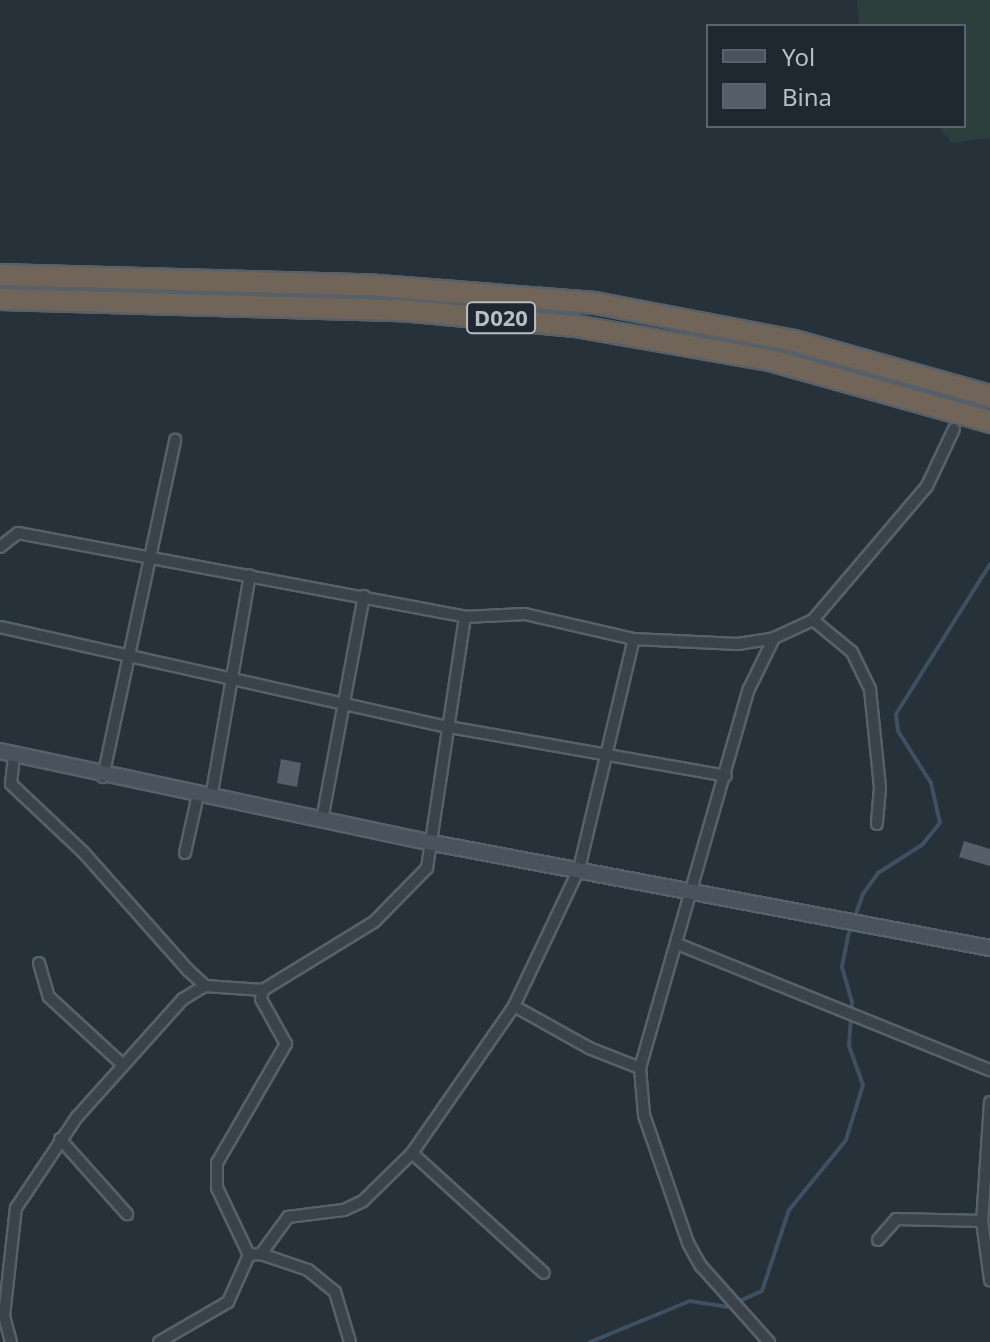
<!DOCTYPE html>
<style>
body{margin:0}
#map{position:relative;width:990px;height:1342px;overflow:hidden;background:#27313a;font-family:"Noto Sans",sans-serif}
div>[style]{position:absolute}
.green>*{inset:0;background:#2c3f3d}
.stream>*{height:4px;margin:-2px;padding:0 2px;transform-origin:2px;border-radius:2px;background:#3e5061}
.building>*{inset:0;background:#545f6a}
.roads{filter:drop-shadow(2px 0 #586069) drop-shadow(-2px 0 #586069) drop-shadow(0 2px #586069) drop-shadow(0 -2px #586069)}
.street>*{height:10px;margin:-5px;padding:0 5px;transform-origin:5px;border-radius:5px;background:#3a424b}
.secondary>*{height:14px;margin:-7px;padding:0 7px;transform-origin:7px;border-radius:7px;background:#49525d}
.highway>*{height:20px;margin:-10px;padding:0 10px;transform-origin:10px;border-radius:10px;background:#706558}
span{translate:-50% -50%;white-space:nowrap;text-align:center;line-height:1.15;-webkit-text-stroke:8px #1f2730;paint-order:stroke}
.shield-label span{padding:2px 6px;background:#1f2730;border:2px solid;border-radius:6px;-webkit-text-stroke-width:0}
.shield-label{font-size:22px;color:#b6bec6;font-weight:700}
.legend{position:absolute;left:706px;top:24px;width:260px;height:104px;box-sizing:border-box;background:#1f2730;border:2px solid #5b636c;margin:0;padding:10px 14px;list-style:none;font-size:24px;color:#b6bec6}
.legend li{display:flex;align-items:center;gap:16px;height:40px}
.legend b{width:40px;border:2px solid #5b636c}
</style>
<div id="map">
<div class="green">
<div style="clip-path:polygon(857px 0,990px 0,990px 138px,952px 143px,938px 126px,964px 126px,964px 26px,859px 26px)"></div>
</div>
<div class="stream">
<div style="left:590px;top:1342px;width:108px;rotate:-22.3deg"></div>
<div style="left:690px;top:1301px;width:36px;rotate:9deg"></div>
<div style="left:726px;top:1307px;width:39px;rotate:-24deg"></div>
<div style="left:762px;top:1291px;width:85px;rotate:-71.6deg"></div>
<div style="left:789px;top:1210px;width:90px;rotate:-50.8deg"></div>
<div style="left:846px;top:1140px;width:58px;rotate:-72.8deg"></div>
<div style="left:863px;top:1085px;width:41px;rotate:-109.7deg"></div>
<div style="left:849px;top:1046px;width:44px;rotate:-86.1deg"></div>
<div style="left:852px;top:1002px;width:36px;rotate:-106deg"></div>
<div style="left:842px;top:967px;width:32px;rotate:-79deg"></div>
<div style="left:848px;top:936px;width:45px;rotate:-70.3deg"></div>
<div style="left:863px;top:894px;width:26px;rotate:-54deg"></div>
<div style="left:878px;top:873px;width:52px;rotate:-32.5deg"></div>
<div style="left:922px;top:845px;width:28px;rotate:-51deg"></div>
<div style="left:940px;top:823px;width:41px;rotate:-102.7deg"></div>
<div style="left:931px;top:783px;width:62px;rotate:-122.4deg"></div>
<div style="left:898px;top:731px;width:17px;rotate:-97deg"></div>
<div style="left:896px;top:714px;width:177px;rotate:-57.9deg"></div>
</div>
<div class="building">
<div style="clip-path:polygon(281px 759px,301px 763px,297px 787px,277px 783px)"></div>
<div style="clip-path:polygon(964px 841px,990px 849px,990px 866px,959px 857px)"></div>
</div>
<div class="roads">
<div class="street">
<div style="left:0;top:547px;width:23px;rotate:-38deg"></div>
<div style="left:18px;top:533px;width:455px;rotate:10.6deg"></div>
<div style="left:465px;top:617px;width:60px;rotate:-2.9deg"></div>
<div style="left:525px;top:614px;width:112px;rotate:12.9deg"></div>
<div style="left:634px;top:639px;width:104px;rotate:2.8deg"></div>
<div style="left:738px;top:644px;width:36px;rotate:-9deg"></div>
<div style="left:774px;top:638px;width:43px;rotate:-24.8deg"></div>
<div style="left:813px;top:620px;width:176px;rotate:-49.6deg"></div>
<div style="left:927px;top:486px;width:63px;rotate:-64.7deg"></div>
<div style="left:813px;top:620px;width:50px;rotate:39.4deg"></div>
<div style="left:852px;top:652px;width:41px;rotate:64.1deg"></div>
<div style="left:870px;top:689px;width:100px;rotate:84.2deg"></div>
<div style="left:880px;top:788px;width:36px;rotate:95deg"></div>
<div style="left:0;top:627px;width:460px;rotate:12.6deg"></div>
<div style="left:449px;top:727px;width:281px;rotate:10deg"></div>
<div style="left:14px;top:756px;width:28px;rotate:96deg"></div>
<div style="left:11px;top:784px;width:100px;rotate:43.4deg"></div>
<div style="left:84px;top:853px;width:157px;rotate:48.4deg"></div>
<div style="left:188px;top:970px;width:23px;rotate:43deg"></div>
<div style="left:205px;top:986px;width:58px;rotate:3.9deg"></div>
<div style="left:263px;top:990px;width:130px;rotate:-31.5deg"></div>
<div style="left:374px;top:922px;width:76px;rotate:-45.5deg"></div>
<div style="left:427px;top:868px;width:254px;rotate:-81.4deg"></div>
<div style="left:103px;top:777px;width:345px;rotate:-77.9deg"></div>
<div style="left:211px;top:798px;width:226px;rotate:-80.1deg"></div>
<div style="left:322px;top:820px;width:228px;rotate:-79.4deg"></div>
<div style="left:185px;top:853px;width:59px;rotate:-77.4deg"></div>
<div style="left:680px;top:945px;width:334px;rotate:22deg"></div>
<div style="left:39px;top:963px;width:35px;rotate:74deg"></div>
<div style="left:49px;top:997px;width:100px;rotate:42.6deg"></div>
<div style="left:514px;top:1006px;width:86px;rotate:29.2deg"></div>
<div style="left:589px;top:1048px;width:55px;rotate:21.4deg"></div>
<div style="left:640px;top:1068px;width:47px;rotate:85.1deg"></div>
<div style="left:644px;top:1115px;width:135px;rotate:71deg"></div>
<div style="left:688px;top:1243px;width:26px;rotate:61deg"></div>
<div style="left:701px;top:1266px;width:102px;rotate:48.2deg"></div>
<div style="left:640px;top:1068px;width:394px;rotate:-74deg"></div>
<div style="left:749px;top:689px;width:57px;rotate:-63.9deg"></div>
<div style="left:990px;top:1102px;width:119px;rotate:93.8deg"></div>
<div style="left:982px;top:1221px;width:60px;rotate:82.3deg"></div>
<div style="left:60px;top:1139px;width:101px;rotate:48.2deg"></div>
<div style="left:412px;top:1153px;width:178px;rotate:42.3deg"></div>
<div style="left:878px;top:1240px;width:28px;rotate:-49deg"></div>
<div style="left:896px;top:1219px;width:86px;rotate:1.3deg"></div>
<div style="left:261px;top:1254px;width:50px;rotate:18.8deg"></div>
<div style="left:308px;top:1270px;width:35px;rotate:39deg"></div>
<div style="left:335px;top:1292px;width:52px;rotate:73.3deg"></div>
<div style="left:249px;top:1255px;width:12px;rotate:-5deg"></div>
<div style="left:261px;top:1254px;width:46px;rotate:-53.9deg"></div>
<div style="left:288px;top:1217px;width:56px;rotate:-7.1deg"></div>
<div style="left:344px;top:1210px;width:21px;rotate:-25deg"></div>
<div style="left:363px;top:1201px;width:69px;rotate:-44.4deg"></div>
<div style="left:412px;top:1153px;width:179px;rotate:-55.2deg"></div>
<div style="left:514px;top:1006px;width:152px;rotate:-64.6deg"></div>
<div style="left:579px;top:869px;width:236px;rotate:-76.6deg"></div>
<div style="left:11px;top:1342px;width:27px;rotate:-105deg"></div>
<div style="left:4px;top:1316px;width:109px;rotate:-83.7deg"></div>
<div style="left:16px;top:1208px;width:110px;rotate:-56.2deg"></div>
<div style="left:77px;top:1117px;width:159px;rotate:-48.1deg"></div>
<div style="left:183px;top:999px;width:26px;rotate:-31deg"></div>
<div style="left:159px;top:1342px;width:80px;rotate:-30.1deg"></div>
<div style="left:228px;top:1302px;width:51px;rotate:-65.9deg"></div>
<div style="left:249px;top:1255px;width:74px;rotate:-115.5deg"></div>
<div style="left:217px;top:1188px;width:25px;rotate:-90deg"></div>
<div style="left:217px;top:1163px;width:138px;rotate:-59.9deg"></div>
<div style="left:286px;top:1044px;width:51px;rotate:-119.1deg"></div>
<div style="left:261px;top:999px;width:9px;rotate:-77deg"></div>
</div>
<div class="secondary">
<div style="left:0;top:751px;width:443px;rotate:12deg"></div>
<div style="left:433px;top:843px;width:567px;rotate:10.68deg"></div>
</div>
<div class="highway">
<div style="left:0;top:275px;width:366px;rotate:1.6deg"></div>
<div style="left:366px;top:285px;width:230px;rotate:4.5deg"></div>
<div style="left:595px;top:303px;width:203px;rotate:10.8deg"></div>
<div style="left:794px;top:341px;width:204px;rotate:15.7deg"></div>
<div style="left:0;top:299px;width:401px;rotate:1.6deg"></div>
<div style="left:401px;top:310px;width:175px;rotate:5.3deg"></div>
<div style="left:575px;top:326px;width:198px;rotate:9.9deg"></div>
<div style="left:770px;top:360px;width:229px;rotate:15.7deg"></div>
</div>
</div>
<div class="shield-label">
<span style="left:501px;top:318px">D020</span>
</div>
<ul class="legend">
<li><b style="height:10px;background:#49525d"></b>Yol</li>
<li><b style="height:22px;background:#545f6a"></b>Bina</li>
</ul>
</div>
